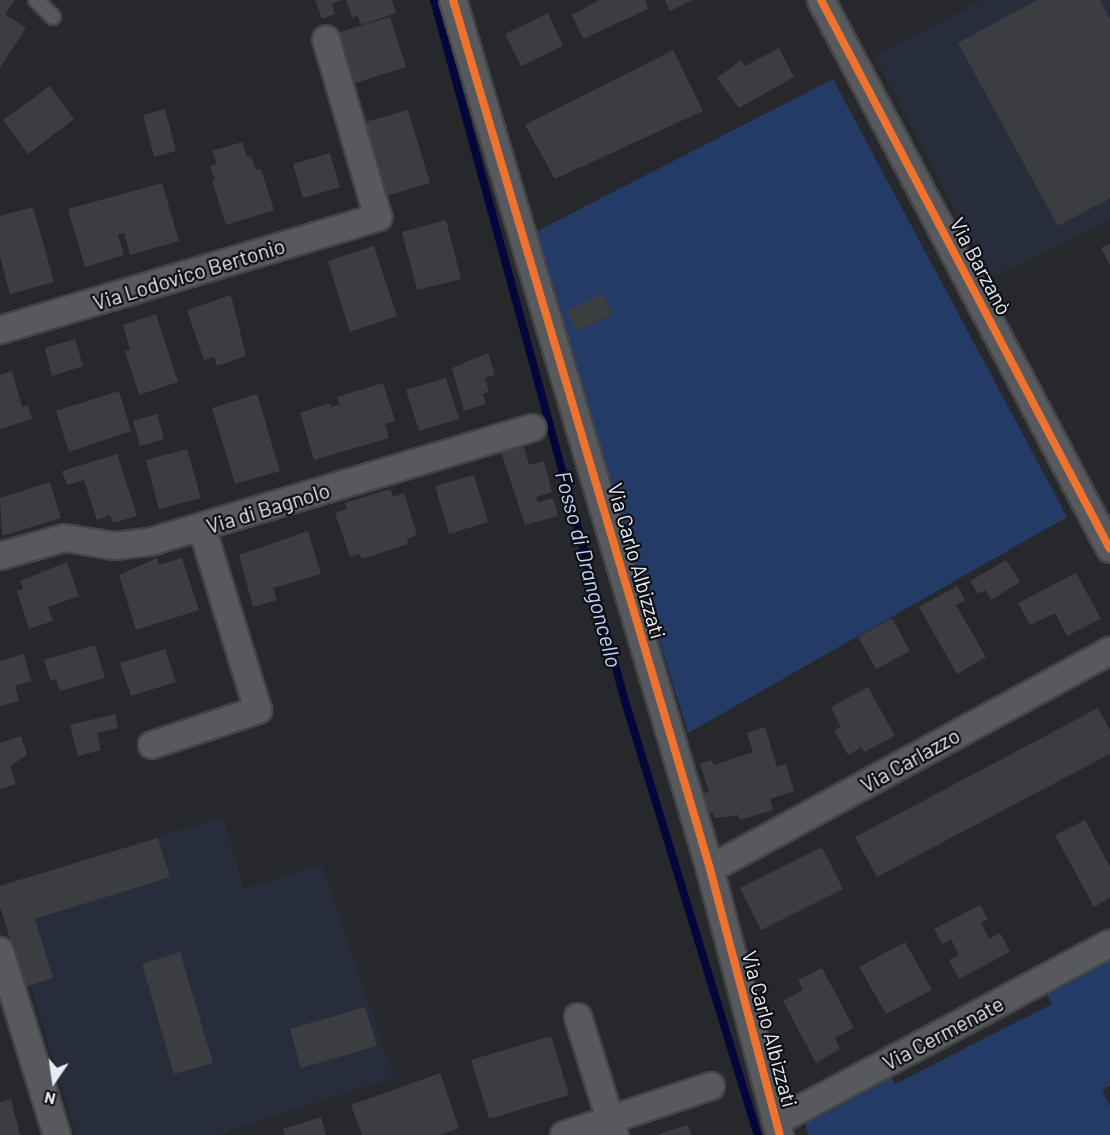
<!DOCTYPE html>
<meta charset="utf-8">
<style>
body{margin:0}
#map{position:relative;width:1110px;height:1135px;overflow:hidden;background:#26282c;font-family:Barlow,sans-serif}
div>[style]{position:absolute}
.built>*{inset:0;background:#272d3b}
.green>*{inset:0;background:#243a67}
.stream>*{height:8px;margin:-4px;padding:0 4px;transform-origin:4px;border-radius:4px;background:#03053b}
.building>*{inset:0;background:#3b3d41}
.roads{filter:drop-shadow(2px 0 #434549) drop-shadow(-2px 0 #434549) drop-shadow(0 2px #434549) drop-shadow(0 -2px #434549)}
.service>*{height:14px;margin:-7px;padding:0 7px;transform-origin:7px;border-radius:7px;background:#57595c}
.minor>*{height:26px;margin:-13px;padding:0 13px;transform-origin:13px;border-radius:13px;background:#57595c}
.cycleway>*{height:8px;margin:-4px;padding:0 4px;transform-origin:4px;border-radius:4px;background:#ef722f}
span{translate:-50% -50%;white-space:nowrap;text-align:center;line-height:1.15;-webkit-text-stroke:4.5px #0d0f14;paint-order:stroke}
.street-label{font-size:21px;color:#e9ecf3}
.water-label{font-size:22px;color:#c0d3f9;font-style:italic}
.north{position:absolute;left:24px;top:1051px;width:60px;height:60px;-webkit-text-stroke:4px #0d0f14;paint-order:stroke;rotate:193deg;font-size:16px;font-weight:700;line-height:24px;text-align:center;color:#e9ecf3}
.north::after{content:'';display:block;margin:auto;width:21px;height:27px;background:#e9ecf3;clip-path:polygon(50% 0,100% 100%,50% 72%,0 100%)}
</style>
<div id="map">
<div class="built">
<div style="clip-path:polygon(982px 0,1110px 0,1110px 220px,991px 278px,875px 57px)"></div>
<div style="clip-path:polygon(223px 817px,244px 889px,321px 864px,394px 1077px,218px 1135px,76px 1135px,0 885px)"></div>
</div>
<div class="green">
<div style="clip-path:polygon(833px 79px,1067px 517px,688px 733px,533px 233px)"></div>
<div style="clip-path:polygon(1110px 954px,1110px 1085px,1102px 1090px,1110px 1106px,1110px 1135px,808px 1135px,803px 1116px,889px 1072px,895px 1084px,1052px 1004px,1044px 989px)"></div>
</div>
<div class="stream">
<div style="left:434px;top:0;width:727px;rotate:74.76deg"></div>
<div style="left:625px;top:701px;width:454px;rotate:73deg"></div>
</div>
<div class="building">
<div style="clip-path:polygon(0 0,15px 0,5px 14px,26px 28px,0 68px)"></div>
<div style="clip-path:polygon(315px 0,341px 0,332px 4px,335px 14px,322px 19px)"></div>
<div style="clip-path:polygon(346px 0,392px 0,396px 13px,361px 25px,358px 16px,352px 17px)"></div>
<div style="clip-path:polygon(599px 0,645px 0,648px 9px,583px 39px,572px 15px)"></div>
<div style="clip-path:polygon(665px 0,693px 0,670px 11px)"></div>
<div style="clip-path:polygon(1037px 0,1100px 0,1110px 19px,1110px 198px,1058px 226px,958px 43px)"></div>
<div style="clip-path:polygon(548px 13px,563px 46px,521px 66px,505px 34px)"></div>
<div style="clip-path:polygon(390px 17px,406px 67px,349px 85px,333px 34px)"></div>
<div style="clip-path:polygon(779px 48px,794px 77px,739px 108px,717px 78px,741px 60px,745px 66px)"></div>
<div style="clip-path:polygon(673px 50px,703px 111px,555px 179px,525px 125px)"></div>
<div style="clip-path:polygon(50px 86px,74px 119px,28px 154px,3px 120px)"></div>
<div style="clip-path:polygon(165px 109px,176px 151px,154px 157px,143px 115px)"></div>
<div style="clip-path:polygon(408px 110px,430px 183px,380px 198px,358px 124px)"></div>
<div style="clip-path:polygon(242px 142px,247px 157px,251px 156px,256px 170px,261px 169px,274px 210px,226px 225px,212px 181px,215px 180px,210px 166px,217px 164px,212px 151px)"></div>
<div style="clip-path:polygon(330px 153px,340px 187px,303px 198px,293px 164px)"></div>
<div style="clip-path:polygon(162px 183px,179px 241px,130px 255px,124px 233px,118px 235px,124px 255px,85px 267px,68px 209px)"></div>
<div style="clip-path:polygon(33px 207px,54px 282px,10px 294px,0 257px,0 216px)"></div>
<div style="clip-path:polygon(446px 220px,461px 279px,417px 290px,402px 232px)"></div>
<div style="clip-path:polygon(1110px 243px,1110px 265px,1101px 248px)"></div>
<div style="clip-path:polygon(374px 246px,397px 316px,350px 332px,328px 261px)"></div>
<div style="clip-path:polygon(603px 294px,613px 314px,577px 331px,567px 311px)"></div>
<div style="clip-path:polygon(231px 295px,246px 356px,217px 366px,214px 357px,204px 360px,187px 310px)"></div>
<div style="clip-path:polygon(156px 314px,178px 382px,139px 395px,125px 351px,130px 349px,123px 325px)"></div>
<div style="clip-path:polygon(75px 339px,83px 366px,52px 376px,45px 348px)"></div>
<div style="clip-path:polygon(488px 353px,495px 375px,485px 378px,489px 392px,483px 394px,486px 404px,464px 411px,452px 368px)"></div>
<div style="clip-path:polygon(12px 371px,22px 407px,28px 405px,32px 419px,0 429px,0 375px)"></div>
<div style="clip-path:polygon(446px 378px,459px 419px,419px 431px,406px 390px)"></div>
<div style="clip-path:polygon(383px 383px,395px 421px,385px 424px,389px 438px,314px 460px,300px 413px,330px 403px,331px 407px,340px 405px,337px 397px)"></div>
<div style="clip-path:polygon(119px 391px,131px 431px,69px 452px,56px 411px)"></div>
<div style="clip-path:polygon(257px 394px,280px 471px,235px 484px,212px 408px)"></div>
<div style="clip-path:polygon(157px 414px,164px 439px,140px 446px,133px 421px)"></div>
<div style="clip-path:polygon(522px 439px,529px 465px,544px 461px,552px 492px,536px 497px,538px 502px,553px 498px,558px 516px,525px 525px,499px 446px)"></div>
<div style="clip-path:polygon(187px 449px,201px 498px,159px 509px,146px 460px)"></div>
<div style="clip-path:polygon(117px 454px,137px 516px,113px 523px,110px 515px,97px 520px,84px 480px,67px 485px,62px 471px)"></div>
<div style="clip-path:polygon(474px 475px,488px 522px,449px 534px,435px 486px)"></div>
<div style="clip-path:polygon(50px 482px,61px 518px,2px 536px,0 498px)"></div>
<div style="clip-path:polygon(390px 489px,393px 497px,404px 493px,417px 535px,407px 539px,408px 544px,362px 559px,360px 554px,350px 557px,335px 513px,347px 509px,345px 503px)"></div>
<div style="clip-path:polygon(308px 531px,321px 574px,273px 588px,277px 600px,253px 607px,239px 555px)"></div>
<div style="clip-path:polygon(157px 558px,159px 565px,182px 558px,199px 610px,136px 630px,119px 575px)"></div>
<div style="clip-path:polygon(1006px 560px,1020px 582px,991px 600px,985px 590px,978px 594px,970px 581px)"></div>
<div style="clip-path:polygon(67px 562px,79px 596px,48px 607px,53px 621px,29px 629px,17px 591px,23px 589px,20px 581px)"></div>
<div style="clip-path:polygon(1076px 573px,1101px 619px,1067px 636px,1055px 613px,1030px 625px,1018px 603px)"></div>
<div style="clip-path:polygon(957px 586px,965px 600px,956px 605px,986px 657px,957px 674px,919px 607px)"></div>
<div style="clip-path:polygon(892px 618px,910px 651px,876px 669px,858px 637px)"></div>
<div style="clip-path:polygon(95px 645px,105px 678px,60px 691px,56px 679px,51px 681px,44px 660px)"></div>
<div style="clip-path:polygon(165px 649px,176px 682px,131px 696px,120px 663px)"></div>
<div style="clip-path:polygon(24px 654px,31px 681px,15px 686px,19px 701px,0 706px,0 661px)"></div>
<div style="clip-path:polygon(868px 687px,895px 736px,864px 752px,862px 747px,848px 755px,834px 730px,841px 727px,831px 707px)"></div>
<div style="clip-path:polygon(1098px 708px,1110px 730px,1110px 754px,877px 877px,855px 837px)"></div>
<div style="clip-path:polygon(115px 714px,118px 728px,97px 733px,101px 750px,78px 756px,70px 725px)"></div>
<div style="clip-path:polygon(765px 727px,777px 767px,786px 764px,794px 791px,770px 799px,773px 810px,740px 820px,738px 815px,715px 818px,713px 813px,707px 814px,701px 794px,709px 792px,700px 764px,712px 760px,714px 765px,753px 752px,747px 733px)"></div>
<div style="clip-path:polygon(21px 736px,27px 755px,10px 766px,16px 784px,0 789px,0 743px)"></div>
<div style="clip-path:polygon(1085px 820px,1110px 867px,1110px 898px,1094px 907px,1055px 835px)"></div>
<div style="clip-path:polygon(158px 838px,170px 877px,35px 919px,53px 978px,25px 987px,0 907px,0 886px)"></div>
<div style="clip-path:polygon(822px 847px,843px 889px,761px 930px,740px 888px)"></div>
<div style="clip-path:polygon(980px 905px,988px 919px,981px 923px,989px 939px,1000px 933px,1010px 952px,959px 979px,949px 960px,959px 955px,951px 939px,942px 944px,934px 929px)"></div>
<div style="clip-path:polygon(905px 942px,932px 990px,886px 1014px,859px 967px)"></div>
<div style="clip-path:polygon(180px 952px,213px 1063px,174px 1074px,142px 964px)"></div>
<div style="clip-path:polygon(822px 968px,854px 1028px,835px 1038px,840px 1049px,816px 1063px,783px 1001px,803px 990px,798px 980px)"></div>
<div style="clip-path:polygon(365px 1007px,377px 1046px,301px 1068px,290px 1029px)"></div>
<div style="clip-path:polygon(551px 1036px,569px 1095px,489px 1119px,471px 1060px)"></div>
<div style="clip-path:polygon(440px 1073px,459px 1128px,440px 1135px,362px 1135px,351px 1105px)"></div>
<div style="clip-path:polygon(11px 1099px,20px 1135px,0 1135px,0 1102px)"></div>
<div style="clip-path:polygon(321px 1117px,326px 1135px,285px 1135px,283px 1129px)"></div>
<div style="clip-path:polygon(688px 1125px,691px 1135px,658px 1135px,658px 1134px)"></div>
</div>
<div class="roads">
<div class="service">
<div style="left:36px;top:0;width:24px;rotate:45deg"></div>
</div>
<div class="minor">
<div style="left:453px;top:0;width:906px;rotate:73.52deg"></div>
<div style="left:710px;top:869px;width:275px;rotate:75.3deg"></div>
<div style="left:821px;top:0;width:620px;rotate:62.24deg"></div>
<div style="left:0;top:330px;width:395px;rotate:-16.6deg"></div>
<div style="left:378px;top:217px;width:185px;rotate:-106.3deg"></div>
<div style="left:0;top:556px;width:67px;rotate:-15.5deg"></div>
<div style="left:65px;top:538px;width:51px;rotate:9.1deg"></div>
<div style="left:115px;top:546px;width:38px;rotate:-7deg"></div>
<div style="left:153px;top:541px;width:396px;rotate:-16.6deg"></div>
<div style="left:152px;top:745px;width:112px;rotate:-18.3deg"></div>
<div style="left:258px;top:710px;width:190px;rotate:-107.1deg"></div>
<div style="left:710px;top:869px;width:456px;rotate:-28.6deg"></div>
<div style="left:0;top:951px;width:193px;rotate:72.8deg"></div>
<div style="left:578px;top:1017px;width:124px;rotate:72.6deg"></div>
<div style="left:776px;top:1122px;width:378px;rotate:-28.1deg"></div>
<div style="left:564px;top:1135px;width:155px;rotate:-18.4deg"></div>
</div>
</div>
<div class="cycleway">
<div style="left:453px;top:0;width:906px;rotate:73.52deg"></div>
<div style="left:710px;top:869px;width:275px;rotate:75.3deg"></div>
<div style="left:821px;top:0;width:620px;rotate:62.24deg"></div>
</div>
<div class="street-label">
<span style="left:981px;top:266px;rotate:62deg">Via Barzanò</span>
<span style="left:189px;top:274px;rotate:-17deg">Via Lodovico Bertonio</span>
<span style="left:268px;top:508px;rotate:-17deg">Via di Bagnolo</span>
<span style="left:637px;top:561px;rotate:74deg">Via Carlo Albizzati</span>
<span style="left:910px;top:760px;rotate:-29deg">Via Carlazzo</span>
<span style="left:770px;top:1029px;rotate:75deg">Via Carlo Albizzati</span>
<span style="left:943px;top:1033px;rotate:-28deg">Via Cermenate</span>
</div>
<div class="water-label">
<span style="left:589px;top:569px;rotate:75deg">Fosso di Drangoncello</span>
</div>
<div class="north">N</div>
</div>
